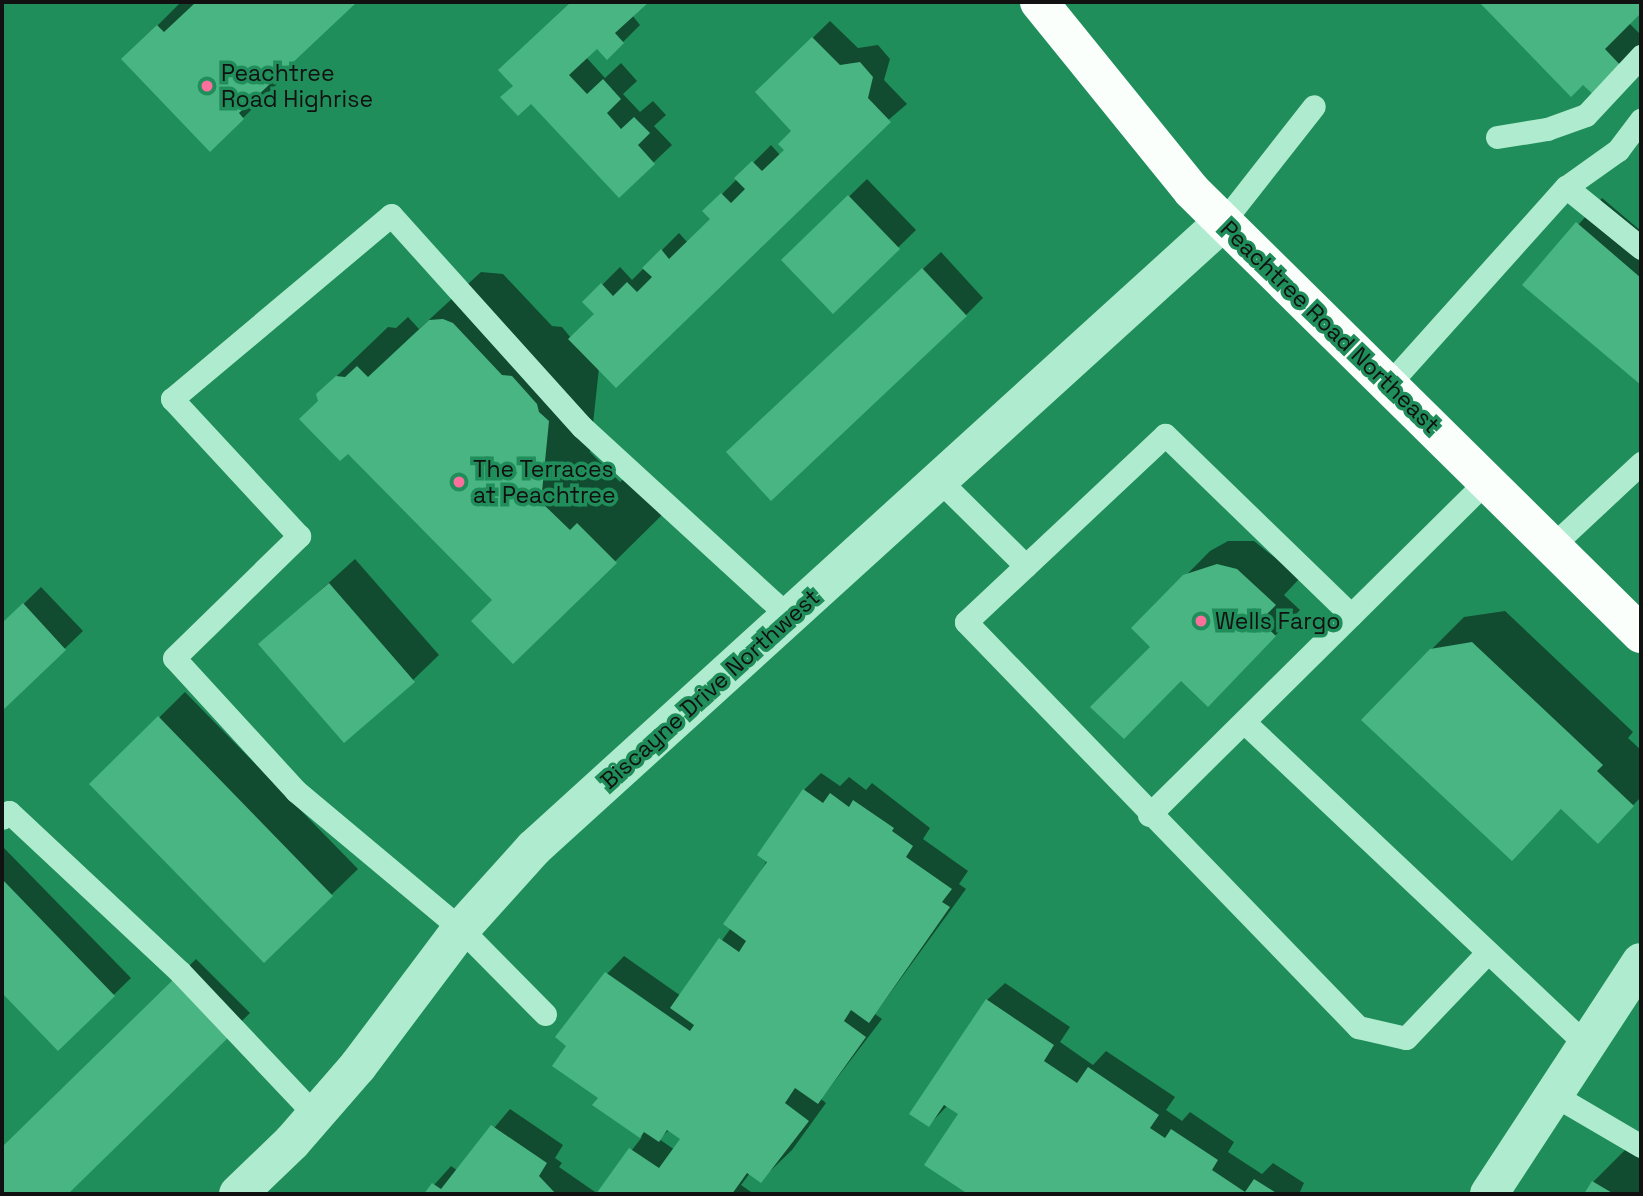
<!DOCTYPE html>
<style>
body{margin:0}
#map{position:relative;width:1643px;height:1196px;overflow:hidden;background:#208e5b;font-family:"Space Grotesk",sans-serif}
div>[style]{position:absolute}
.shadow>*{inset:0;background:#0007}
.building>*{inset:0;background:#49b582}
.service>*{height:23px;margin:-11.5px;padding:0 11.5px;transform-origin:11.5px;border-radius:11.5px;background:#afeccf}
.minor>*{height:38px;margin:-19px;padding:0 19px;transform-origin:19px;border-radius:19px;background:#afeccf}
.trunk>*{height:38px;margin:-19px;padding:0 19px;transform-origin:19px;border-radius:19px;background:#fafffc}
.dots>*{width:19px;height:19px;translate:-50% -50%;box-sizing:border-box;border:4px solid #208e5b;border-radius:50%}
span{translate:-50% -50%;white-space:nowrap;text-align:center;line-height:1.15;-webkit-text-stroke:7px #208e5b;paint-order:stroke}
.poi-label{font-size:23px;color:#111}
.left{translate:0 -50%;text-align:left}
.street-label{font-size:23px;color:#111}
.frame{position:absolute;inset:0;border:4px solid #111;pointer-events:none}
</style>
<div id="map">
<div class="shadow">
<div style="clip-path:polygon(181px 2px,354px 2px,281px 71px,285px 76px,243px 118px,124px 59px)"></div>
<div style="clip-path:polygon(573px 2px,646px 2px,632px 15px,640px 25px,608px 57px,597px 46px,586px 57px,605px 78px,621px 63px,637px 81px,623px 94px,640px 112px,653px 101px,666px 115px,654px 126px,672px 145px,619px 195px,515px 85px,518px 53px)"></div>
<div style="clip-path:polygon(1481px 2px,1641px 2px,1641px 11px,1629px 23px,1641px 35px,1641px 49px,1596px 95px,1583px 82px,1572px 94px)"></div>
<div style="clip-path:polygon(830px 21px,858px 48px,878px 45px,890px 59px,884px 80px,907px 104px,599px 368px,590px 452px,620px 482px,628px 475px,665px 512px,513px 662px,495px 600px,318px 394px,388px 327px,396px 328px,408px 317px,419px 329px,481px 272px,503px 274px,552px 326px,562px 327px,571px 338px,596px 313px,585px 302px,620px 267px,632px 280px,679px 233px,688px 243px,712px 219px,705px 211px,771px 145px,780px 155px,786px 149px,793px 131px,757px 92px)"></div>
<div style="clip-path:polygon(867px 179px,916px 230px,833px 311px,784px 260px)"></div>
<div style="clip-path:polygon(1602px 198px,1641px 231px,1641px 383px,1525px 285px)"></div>
<div style="clip-path:polygon(941px 252px,983px 298px,966px 315px,746px 435px)"></div>
<div style="clip-path:polygon(1228px 541px,1254px 541px,1300px 578px,1284px 595px,1300px 610px,1233px 679px,1152px 646px,1134px 628px,1210px 551px)"></div>
<div style="clip-path:polygon(355px 559px,439px 655px,413px 680px,261px 644px)"></div>
<div style="clip-path:polygon(41px 587px,83px 631px,2px 709px,2px 625px)"></div>
<div style="clip-path:polygon(1505px 611px,1633px 732px,1628px 738px,1641px 750px,1641px 797px,1598px 841px,1562px 808px,1512px 859px,1431px 650px,1464px 617px)"></div>
<div style="clip-path:polygon(185px 692px,358px 869px,264px 960px,92px 784px)"></div>
<div style="clip-path:polygon(evenodd,821px 773px,840px 786px,849px 777px,866px 790px,872px 783px,930px 828px,923px 839px,968px 871px,959px 884px,966px 889px,875px 1014px,882px 1019px,821px 1099px,826px 1103px,792px 1150px,761px 1180px,750px 1173px,741px 1185px,754px 1194px,426px 1194px,451px 1166px,458px 1171px,510px 1109px,563px 1145px,555px 1158px,562px 1163px,559px 1167px,598px 1194px,642px 1137px,595px 1104px,600px 1098px,569px 1045px,607px 974px,624px 956px,681px 996px,731px 928px,804px 790px,821px 773px,669px 1130px,682px 1139px,675px 1150px,659px 1139px,669px 1130px)"></div>
<div style="clip-path:polygon(2px 846px,131px 978px,58px 1049px,2px 990px)"></div>
<div style="clip-path:polygon(196px 959px,250px 1013px,66px 1194px,2px 1194px,2px 1149px)"></div>
<div style="clip-path:polygon(1005px 983px,1070px 1027px,1060px 1042px,1093px 1065px,1106px 1051px,1175px 1097px,1166px 1110px,1182px 1121px,1190px 1112px,1234px 1142px,1228px 1152px,1262px 1174px,1273px 1163px,1304px 1183px,1299px 1194px,971px 1194px,926px 1164px,961px 1114px,948px 1105px,929px 1125px,987px 1000px)"></div>
<div style="clip-path:polygon(1641px 1134px,1641px 1194px,1586px 1194px,1593px 1182px)"></div>
</div>
<div class="building">
<div style="clip-path:polygon(196px 2px,357px 2px,239px 113px,244px 119px,210px 152px,121px 59px,157px 25px,164px 32px)"></div>
<div style="clip-path:polygon(571px 2px,649px 2px,615px 33px,624px 43px,607px 60px,597px 49px,569px 75px,587px 94px,603px 79px,621px 99px,607px 113px,621px 129px,634px 117px,650px 133px,638px 145px,655px 164px,619px 198px,531px 104px,518px 116px,500px 97px,513px 86px,498px 70px)"></div>
<div style="clip-path:polygon(1479px 2px,1641px 2px,1641px 13px,1605px 49px,1624px 69px,1596px 97px,1583px 85px,1571px 97px)"></div>
<div style="clip-path:polygon(812px 37px,840px 65px,860px 62px,873px 77px,868px 98px,891px 122px,616px 388px,568px 339px,594px 314px,582px 302px,601px 283px,613px 296px,627px 282px,637px 292px,652px 277px,642px 268px,661px 249px,669px 259px,710px 219px,702px 211px,721px 193px,731px 203px,745px 189px,734px 178px,752px 161px,762px 171px,784px 150px,778px 144px,791px 131px,755px 92px)"></div>
<div style="clip-path:polygon(848px 195px,900px 249px,833px 314px,781px 260px)"></div>
<div style="clip-path:polygon(1576px 222px,1641px 278px,1641px 385px,1522px 285px)"></div>
<div style="clip-path:polygon(922px 268px,967px 316px,771px 501px,726px 452px)"></div>
<div style="clip-path:polygon(443px 319px,453px 323px,502px 375px,512px 376px,537px 404px,539px 412px,549px 421px,541px 502px,570px 530px,577px 523px,617px 563px,513px 664px,471px 621px,492px 600px,348px 454px,340px 461px,299px 419px,318px 401px,316px 394px,336px 376px,345px 377px,357px 366px,368px 377px,429px 320px)"></div>
<div style="clip-path:polygon(1217px 564px,1237px 569px,1276px 605px,1260px 621px,1276px 636px,1208px 707px,1181px 681px,1124px 739px,1090px 707px,1150px 647px,1131px 628px,1183px 575px)"></div>
<div style="clip-path:polygon(329px 583px,415px 682px,344px 743px,258px 644px)"></div>
<div style="clip-path:polygon(23px 603px,66px 650px,2px 711px,2px 623px)"></div>
<div style="clip-path:polygon(1472px 642px,1603px 765px,1597px 771px,1634px 806px,1598px 844px,1561px 809px,1512px 861px,1361px 720px,1430px 649px)"></div>
<div style="clip-path:polygon(158px 716px,333px 896px,264px 963px,89px 784px)"></div>
<div style="clip-path:polygon(803px 789px,823px 803px,830px 793px,849px 807px,853px 800px,894px 828px,892px 831px,913px 846px,906px 857px,952px 889px,942px 902px,950px 907px,869px 1023px,851px 1010px,844px 1021px,866px 1037px,818px 1104px,795px 1088px,785px 1103px,809px 1121px,761px 1183px,747px 1173px,732px 1194px,596px 1194px,629px 1148px,659px 1168px,680px 1139px,667px 1130px,659px 1142px,644px 1132px,640px 1138px,592px 1105px,598px 1098px,552px 1066px,566px 1046px,555px 1037px,605px 972px,690px 1031px,694px 1025px,670px 1008px,719px 938px,739px 952px,746px 941px,723px 924px,767px 862px,757px 855px)"></div>
<div style="clip-path:polygon(2px 879px,115px 996px,58px 1051px,2px 993px)"></div>
<div style="clip-path:polygon(178px 975px,234px 1032px,68px 1194px,2px 1194px,2px 1147px)"></div>
<div style="clip-path:polygon(986px 999px,1054px 1045px,1044px 1061px,1077px 1083px,1088px 1067px,1159px 1115px,1150px 1128px,1165px 1138px,1171px 1129px,1218px 1160px,1212px 1170px,1245px 1192px,1254px 1179px,1278px 1194px,968px 1194px,924px 1165px,958px 1114px,944px 1105px,929px 1127px,909px 1114px)"></div>
<div style="clip-path:polygon(491px 1125px,547px 1163px,539px 1176px,556px 1194px,424px 1194px,432px 1183px,441px 1189px)"></div>
<div style="clip-path:polygon(1592px 1181px,1614px 1194px,1584px 1194px)"></div>
</div>
<div class="service">
<div style="left:1497px;top:137px;width:51px;rotate:-9.1deg"></div>
<div style="left:1547px;top:129px;width:41px;rotate:-19.7deg"></div>
<div style="left:1586px;top:115px;width:81px;rotate:-47deg"></div>
<div style="left:1566px;top:187px;width:97px;rotate:39.1deg"></div>
<div style="left:1223px;top:222px;width:147px;rotate:-51.9deg"></div>
<div style="left:1389px;top:384px;width:265px;rotate:-48.1deg"></div>
<div style="left:1566px;top:187px;width:64px;rotate:-35.4deg"></div>
<div style="left:1618px;top:150px;width:38px;rotate:-53deg"></div>
<div style="left:939px;top:480px;width:122px;rotate:44.7deg"></div>
<div style="left:1552px;top:546px;width:122px;rotate:-43deg"></div>
<div style="left:1351px;top:615px;width:259px;rotate:-135.9deg"></div>
<div style="left:1165px;top:435px;width:273px;rotate:136.8deg"></div>
<div style="left:966px;top:622px;width:564px;rotate:45.93deg"></div>
<div style="left:1358px;top:1027px;width:49px;rotate:12.9deg"></div>
<div style="left:1406px;top:1038px;width:117px;rotate:-46.4deg"></div>
<div style="left:1244px;top:722px;width:471px;rotate:43.3deg"></div>
<div style="left:1149px;top:815px;width:475px;rotate:-44.7deg"></div>
<div style="left:2px;top:818px;width:9px;rotate:-41deg"></div>
<div style="left:9px;top:812px;width:234px;rotate:43.1deg"></div>
<div style="left:180px;top:972px;width:197px;rotate:46.6deg"></div>
<div style="left:545px;top:1014px;width:120px;rotate:-134.7deg"></div>
<div style="left:461px;top:929px;width:215px;rotate:-140.1deg"></div>
<div style="left:296px;top:791px;width:180px;rotate:-132.5deg"></div>
<div style="left:174px;top:658px;width:175px;rotate:-44.3deg"></div>
<div style="left:299px;top:536px;width:187px;rotate:-132.8deg"></div>
<div style="left:172px;top:399px;width:286px;rotate:-40deg"></div>
<div style="left:391px;top:215px;width:285px;rotate:48deg"></div>
<div style="left:582px;top:427px;width:281px;rotate:42.5deg"></div>
<div style="left:1554px;top:1095px;width:101px;rotate:30.4deg"></div>
</div>
<div class="minor">
<div style="left:238px;top:1194px;width:75px;rotate:-43.9deg"></div>
<div style="left:292px;top:1142px;width:101px;rotate:-49deg"></div>
<div style="left:358px;top:1066px;width:171px;rotate:-53.1deg"></div>
<div style="left:461px;top:929px;width:109px;rotate:-48deg"></div>
<div style="left:534px;top:848px;width:931px;rotate:-42.26deg"></div>
<div style="left:1489px;top:1194px;width:277px;rotate:-56.8deg"></div>
</div>
<div class="trunk">
<div style="left:1039px;top:2px;width:243px;rotate:51deg"></div>
<div style="left:1192px;top:191px;width:631px;rotate:44.61deg"></div>
</div>
<div class="dots">
<div style="left:207px;top:86px;background:#fa6f9b"></div>
<div style="left:459px;top:482px;background:#fa6f9b"></div>
<div style="left:1201px;top:621px;background:#fa6f9b"></div>
</div>
<div class="poi-label">
<span class="left" style="left:221px;top:86px">Peachtree<br>Road Highrise</span>
<span class="left" style="left:473px;top:482px">The Terraces<br>at Peachtree</span>
<span class="left" style="left:1215px;top:621px">Wells Fargo</span>
</div>
<div class="street-label">
<span style="left:1330px;top:327px;rotate:44deg">Peachtree Road Northeast</span>
<span style="left:710px;top:689px;rotate:-42deg">Biscayne Drive Northwest</span>
</div>
<div class="frame"></div>
</div>
